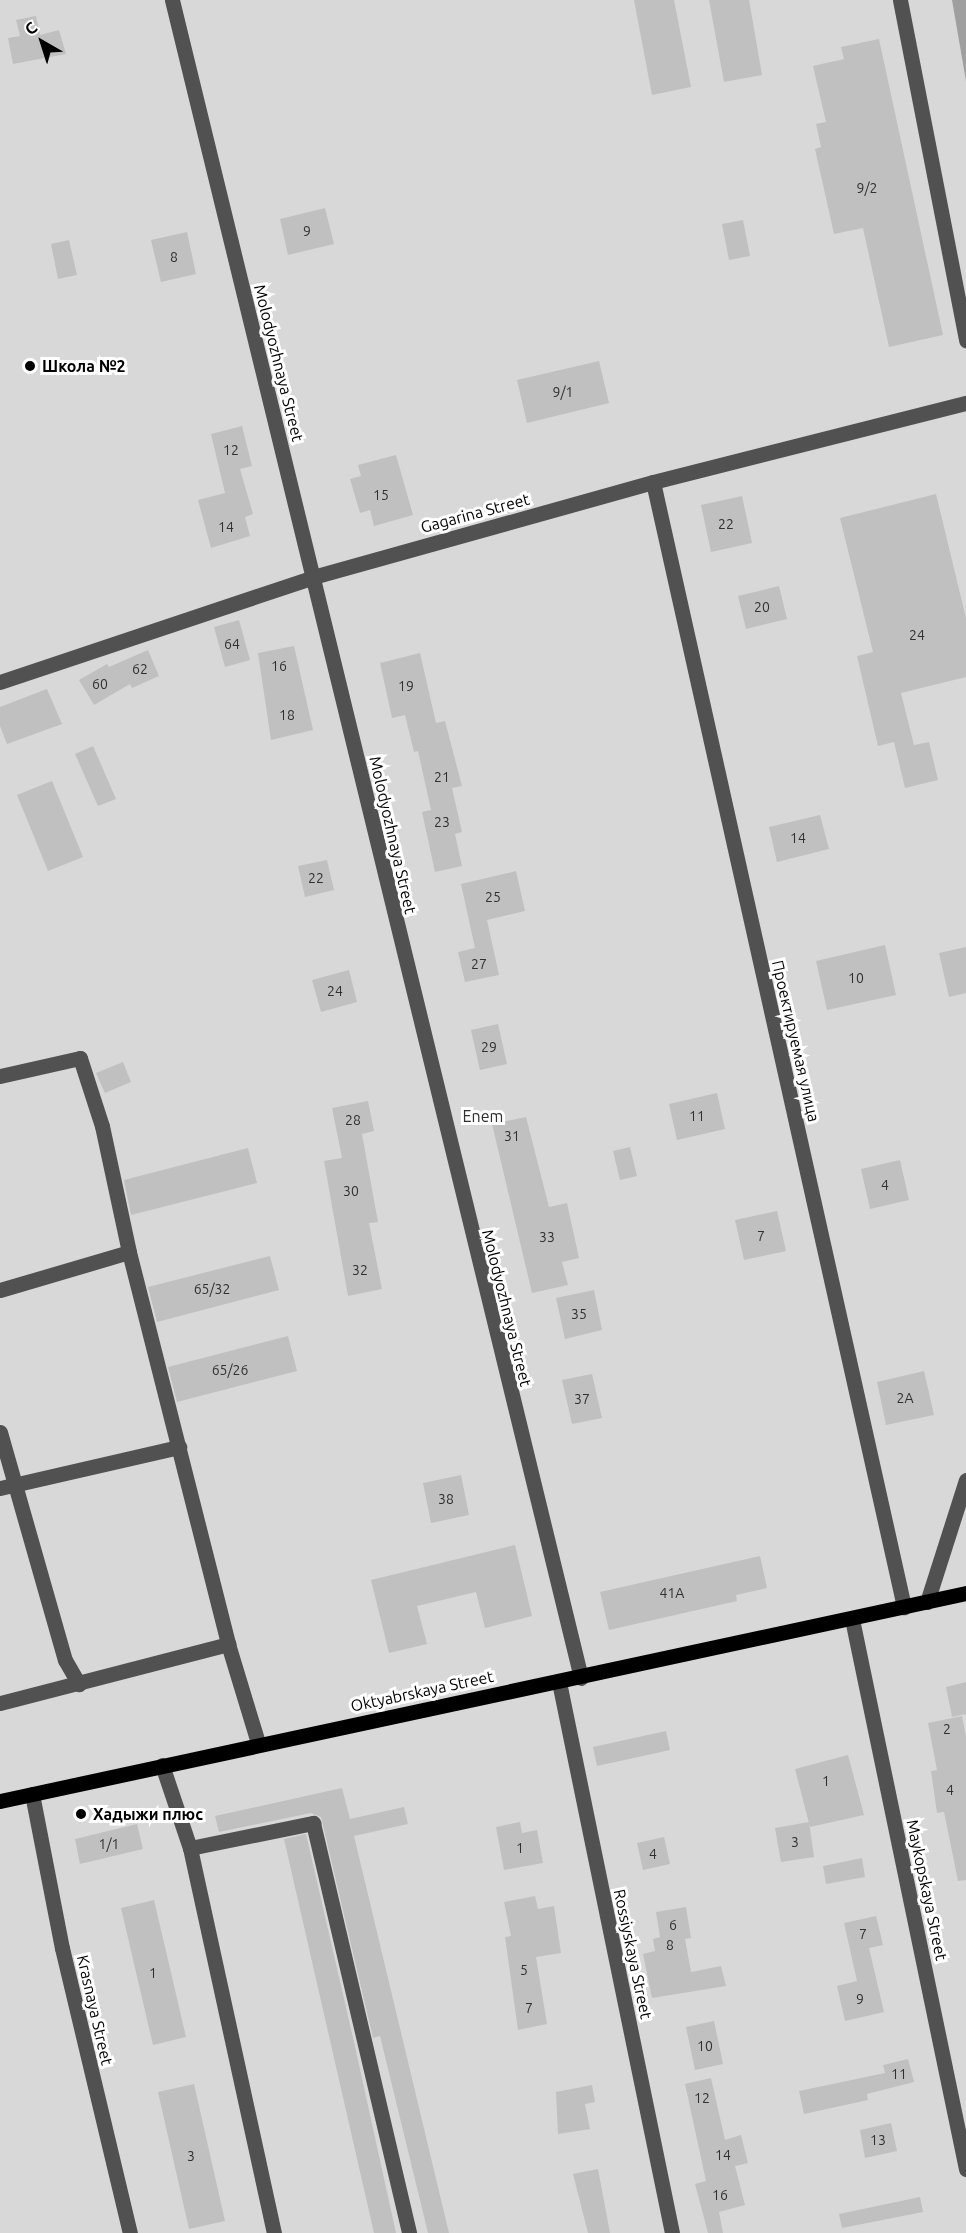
<!DOCTYPE html>
<meta charset="utf-8">
<style>
body{margin:0}
#map{position:relative;width:966px;height:2233px;overflow:hidden;background:#fff;font-family:Ubuntu,sans-serif}
div>[style]{position:absolute}
.green>*{inset:0;background:#d8d8d8}
.water>*{inset:0;background:#9f9f9f}
.building>*{inset:0;background:#c0c0c0}
.minor>*{height:15px;margin:-7.5px;padding:0 7.5px;transform-origin:7.5px;border-radius:7.5px;background:#515151}
.major>*{height:15px;margin:-7.5px;padding:0 7.5px;transform-origin:7.5px;border-radius:7.5px;background:#000}
.dots>*{width:16px;height:16px;translate:-50% -50%;box-sizing:border-box;border:3px solid #fff;border-radius:50%}
span{translate:-50% -50%;white-space:nowrap;text-align:center;line-height:1.15;-webkit-text-stroke:6px #fff;paint-order:stroke}
.number-label{font-size:14px;color:#303030}
.number-label span{-webkit-text-stroke-width:0}
.street-label{font-size:16px;color:#000}
.poi-label{font-size:16px;color:#000;font-weight:700}
.left{translate:0 -50%;text-align:left}
.park-label{font-size:16px;color:#2f2f2f}
.north{position:absolute;left:12px;top:12px;width:60px;height:60px;-webkit-text-stroke:4px #fff;paint-order:stroke;rotate:321deg;font-size:16px;font-weight:700;line-height:24px;text-align:center;color:#000}
.north::after{content:'';display:block;margin:auto;width:21px;height:27px;background:#000;clip-path:polygon(50% 0,100% 100%,50% 72%,0 100%)}
</style>
<div id="map">
<div class="green">
<div style="clip-path:polygon(0 0,966px 0,966px 2233px,0 2233px)"></div>
</div>
<div class="water">
<div style="clip-path:polygon(952px 0,966px 0,966px 81px)"></div>
</div>
<div class="building">
<div style="clip-path:polygon(634px 0,674px 0,691px 87px,652px 95px)"></div>
<div style="clip-path:polygon(709px 0,749px 0,762px 75px,724px 82px)"></div>
<div style="clip-path:polygon(36px 16px,40px 35px,59px 30px,66px 54px,13px 64px,8px 38px,20px 36px,16px 20px)"></div>
<div style="clip-path:polygon(879px 39px,943px 335px,889px 347px,863px 228px,834px 234px,815px 149px,821px 147px,816px 124px,826px 122px,813px 66px,844px 59px,841px 47px)"></div>
<div style="clip-path:polygon(325px 208px,334px 244px,288px 255px,280px 219px)"></div>
<div style="clip-path:polygon(743px 220px,750px 256px,729px 260px,722px 224px)"></div>
<div style="clip-path:polygon(187px 232px,196px 274px,161px 282px,151px 240px)"></div>
<div style="clip-path:polygon(69px 240px,77px 275px,58px 279px,51px 244px)"></div>
<div style="clip-path:polygon(599px 361px,609px 403px,527px 423px,517px 380px)"></div>
<div style="clip-path:polygon(242px 426px,252px 466px,240px 469px,253px 514px,245px 517px,250px 536px,211px 548px,198px 500px,225px 493px,211px 434px)"></div>
<div style="clip-path:polygon(396px 455px,413px 515px,374px 526px,370px 510px,360px 513px,350px 479px,361px 476px,358px 465px)"></div>
<div style="clip-path:polygon(936px 494px,966px 618px,966px 677px,901px 693px,914px 745px,929px 742px,938px 780px,905px 788px,894px 742px,878px 746px,857px 656px,873px 652px,840px 518px)"></div>
<div style="clip-path:polygon(742px 496px,752px 543px,711px 552px,701px 505px)"></div>
<div style="clip-path:polygon(779px 586px,787px 619px,746px 629px,738px 596px)"></div>
<div style="clip-path:polygon(239px 620px,250px 660px,225px 667px,214px 627px)"></div>
<div style="clip-path:polygon(294px 646px,313px 730px,271px 740px,258px 653px)"></div>
<div style="clip-path:polygon(148px 650px,159px 676px,132px 688px,130px 684px,94px 705px,79px 680px,107px 664px,109px 667px)"></div>
<div style="clip-path:polygon(420px 653px,436px 723px,445px 721px,462px 786px,452px 788px,462px 832px,455px 834px,462px 866px,435px 872px,422px 812px,431px 810px,418px 751px,414px 752px,405px 715px,392px 718px,380px 663px)"></div>
<div style="clip-path:polygon(47px 689px,62px 724px,7px 744px,0 726px,0 707px)"></div>
<div style="clip-path:polygon(93px 746px,116px 799px,98px 806px,75px 754px)"></div>
<div style="clip-path:polygon(52px 781px,83px 857px,48px 871px,17px 795px)"></div>
<div style="clip-path:polygon(820px 815px,829px 849px,777px 862px,769px 827px)"></div>
<div style="clip-path:polygon(327px 860px,334px 890px,305px 897px,298px 866px)"></div>
<div style="clip-path:polygon(516px 871px,525px 911px,487px 920px,499px 975px,465px 982px,458px 952px,475px 948px,461px 884px)"></div>
<div style="clip-path:polygon(885px 945px,896px 995px,827px 1010px,816px 961px)"></div>
<div style="clip-path:polygon(966px 947px,966px 993px,949px 997px,939px 953px)"></div>
<div style="clip-path:polygon(349px 970px,357px 1002px,321px 1012px,312px 980px)"></div>
<div style="clip-path:polygon(498px 1024px,507px 1064px,480px 1070px,471px 1030px)"></div>
<div style="clip-path:polygon(123px 1062px,131px 1082px,105px 1093px,96px 1073px)"></div>
<div style="clip-path:polygon(717px 1093px,725px 1129px,677px 1140px,669px 1104px)"></div>
<div style="clip-path:polygon(368px 1101px,374px 1131px,362px 1134px,378px 1222px,369px 1223px,382px 1289px,348px 1296px,324px 1161px,342px 1158px,332px 1108px)"></div>
<div style="clip-path:polygon(526px 1117px,549px 1207px,567px 1203px,579px 1258px,562px 1262px,568px 1285px,532px 1293px,492px 1124px)"></div>
<div style="clip-path:polygon(630px 1147px,637px 1176px,620px 1180px,613px 1151px)"></div>
<div style="clip-path:polygon(248px 1148px,257px 1183px,131px 1215px,124px 1180px)"></div>
<div style="clip-path:polygon(900px 1160px,909px 1200px,870px 1209px,861px 1169px)"></div>
<div style="clip-path:polygon(777px 1211px,786px 1251px,744px 1260px,735px 1220px)"></div>
<div style="clip-path:polygon(270px 1256px,279px 1290px,157px 1322px,148px 1287px)"></div>
<div style="clip-path:polygon(594px 1290px,602px 1330px,565px 1339px,556px 1298px)"></div>
<div style="clip-path:polygon(288px 1336px,297px 1371px,177px 1402px,168px 1367px)"></div>
<div style="clip-path:polygon(924px 1371px,934px 1415px,886px 1425px,877px 1382px)"></div>
<div style="clip-path:polygon(592px 1374px,602px 1418px,572px 1424px,562px 1380px)"></div>
<div style="clip-path:polygon(461px 1475px,469px 1515px,431px 1523px,423px 1483px)"></div>
<div style="clip-path:polygon(515px 1545px,532px 1616px,485px 1628px,476px 1592px,417px 1606px,427px 1644px,389px 1653px,371px 1580px)"></div>
<div style="clip-path:polygon(760px 1556px,767px 1588px,736px 1595px,737px 1601px,609px 1630px,600px 1592px)"></div>
<div style="clip-path:polygon(966px 1682px,966px 1714px,952px 1717px,946px 1687px)"></div>
<div style="clip-path:polygon(962px 1716px,966px 1736px,966px 1880px,958px 1881px,944px 1812px,937px 1813px,931px 1771px,937px 1770px,928px 1723px)"></div>
<div style="clip-path:polygon(666px 1731px,670px 1750px,597px 1766px,593px 1747px)"></div>
<div style="clip-path:polygon(848px 1755px,864px 1815px,810px 1827px,795px 1769px)"></div>
<div style="clip-path:polygon(342px 1788px,350px 1819px,404px 1807px,408px 1824px,354px 1836px,449px 2233px,428px 2233px,380px 2036px,373px 2038px,321px 1817px,311px 1813px,219px 1832px,215px 1816px)"></div>
<div style="clip-path:polygon(520px 1822px,522px 1833px,537px 1830px,543px 1863px,504px 1870px,496px 1827px)"></div>
<div style="clip-path:polygon(809px 1822px,814px 1857px,781px 1862px,775px 1828px)"></div>
<div style="clip-path:polygon(137px 1824px,143px 1849px,80px 1864px,75px 1839px)"></div>
<div style="clip-path:polygon(306px 1834px,354px 2042px,396px 2233px,374px 2233px,284px 1839px)"></div>
<div style="clip-path:polygon(664px 1837px,670px 1864px,643px 1870px,637px 1843px)"></div>
<div style="clip-path:polygon(862px 1858px,865px 1877px,826px 1884px,823px 1866px)"></div>
<div style="clip-path:polygon(535px 1896px,538px 1909px,554px 1906px,561px 1953px,536px 1957px,547px 2024px,518px 2030px,505px 1937px,511px 1936px,504px 1902px)"></div>
<div style="clip-path:polygon(154px 1900px,186px 2037px,153px 2045px,121px 1908px)"></div>
<div style="clip-path:polygon(686px 1907px,691px 1938px,685px 1939px,691px 1972px,721px 1966px,726px 1986px,652px 1998px,643px 1954px,655px 1951px,653px 1939px,660px 1937px,656px 1912px)"></div>
<div style="clip-path:polygon(876px 1916px,883px 1945px,869px 1948px,884px 2012px,845px 2021px,837px 1986px,857px 1981px,844px 1923px)"></div>
<div style="clip-path:polygon(714px 2021px,723px 2064px,695px 2070px,686px 2027px)"></div>
<div style="clip-path:polygon(908px 2059px,914px 2082px,867px 2094px,868px 2100px,804px 2114px,799px 2091px,885px 2073px,883px 2065px)"></div>
<div style="clip-path:polygon(711px 2078px,725px 2140px,741px 2135px,748px 2163px,735px 2166px,745px 2205px,719px 2212px,723px 2233px,708px 2233px,695px 2184px,706px 2181px,685px 2084px)"></div>
<div style="clip-path:polygon(194px 2084px,225px 2221px,189px 2229px,158px 2092px)"></div>
<div style="clip-path:polygon(592px 2085px,595px 2102px,585px 2104px,590px 2129px,558px 2134px,556px 2092px)"></div>
<div style="clip-path:polygon(891px 2123px,897px 2151px,865px 2158px,860px 2130px)"></div>
<div style="clip-path:polygon(598px 2169px,610px 2233px,588px 2233px,573px 2174px)"></div>
<div style="clip-path:polygon(920px 2197px,923px 2212px,842px 2228px,839px 2214px)"></div>
</div>
<div class="minor">
<div style="left:172px;top:0;width:1727px;rotate:76.3deg"></div>
<div style="left:900px;top:0;width:347px;rotate:79deg"></div>
<div style="left:653px;top:482px;width:1153px;rotate:77.42deg"></div>
<div style="left:0;top:682px;width:330px;rotate:-18.5deg"></div>
<div style="left:313px;top:577px;width:353px;rotate:-15.6deg"></div>
<div style="left:653px;top:482px;width:323px;rotate:-14.2deg"></div>
<div style="left:0;top:1076px;width:82px;rotate:-12.7deg"></div>
<div style="left:80px;top:1058px;width:71px;rotate:72.1deg"></div>
<div style="left:102px;top:1126px;width:129px;rotate:77.9deg"></div>
<div style="left:129px;top:1252px;width:404px;rotate:75.8deg"></div>
<div style="left:228px;top:1644px;width:103px;rotate:73.1deg"></div>
<div style="left:0;top:1290px;width:134px;rotate:-16.4deg"></div>
<div style="left:0;top:1432px;width:237px;rotate:74.1deg"></div>
<div style="left:65px;top:1660px;width:28px;rotate:60deg"></div>
<div style="left:0;top:1488px;width:184px;rotate:-12.9deg"></div>
<div style="left:927px;top:1602px;width:128px;rotate:-72.3deg"></div>
<div style="left:852px;top:1619px;width:562px;rotate:78.29deg"></div>
<div style="left:559px;top:1682px;width:562px;rotate:78.41deg"></div>
<div style="left:0;top:1703px;width:236px;rotate:-14.5deg"></div>
<div style="left:162px;top:1765px;width:88px;rotate:71.4deg"></div>
<div style="left:190px;top:1848px;width:394px;rotate:77.7deg"></div>
<div style="left:32px;top:1794px;width:157px;rotate:79deg"></div>
<div style="left:62px;top:1948px;width:293px;rotate:76.6deg"></div>
<div style="left:190px;top:1848px;width:126px;rotate:-11.5deg"></div>
<div style="left:313px;top:1823px;width:421px;rotate:76.8deg"></div>
</div>
<div class="major">
<div style="left:0;top:1801px;width:988px;rotate:-12.15deg"></div>
</div>
<div class="dots">
<div style="left:30px;top:366px;background:#000"></div>
<div style="left:81px;top:1814px;background:#000"></div>
</div>
<div class="number-label">
<span style="left:867px;top:188px">9/2</span>
<span style="left:307px;top:231px">9</span>
<span style="left:174px;top:257px">8</span>
<span style="left:563px;top:392px">9/1</span>
<span style="left:231px;top:450px">12</span>
<span style="left:381px;top:495px">15</span>
<span style="left:726px;top:524px">22</span>
<span style="left:226px;top:527px">14</span>
<span style="left:762px;top:607px">20</span>
<span style="left:917px;top:635px">24</span>
<span style="left:232px;top:644px">64</span>
<span style="left:279px;top:666px">16</span>
<span style="left:140px;top:669px">62</span>
<span style="left:100px;top:684px">60</span>
<span style="left:406px;top:686px">19</span>
<span style="left:287px;top:715px">18</span>
<span style="left:442px;top:777px">21</span>
<span style="left:442px;top:822px">23</span>
<span style="left:798px;top:838px">14</span>
<span style="left:316px;top:878px">22</span>
<span style="left:493px;top:897px">25</span>
<span style="left:479px;top:964px">27</span>
<span style="left:856px;top:978px">10</span>
<span style="left:335px;top:991px">24</span>
<span style="left:489px;top:1047px">29</span>
<span style="left:697px;top:1116px">11</span>
<span style="left:353px;top:1120px">28</span>
<span style="left:512px;top:1136px">31</span>
<span style="left:885px;top:1185px">4</span>
<span style="left:351px;top:1191px">30</span>
<span style="left:761px;top:1236px">7</span>
<span style="left:547px;top:1237px">33</span>
<span style="left:360px;top:1270px">32</span>
<span style="left:212px;top:1289px">65/32</span>
<span style="left:579px;top:1314px">35</span>
<span style="left:230px;top:1370px">65/26</span>
<span style="left:905px;top:1398px">2А</span>
<span style="left:582px;top:1399px">37</span>
<span style="left:446px;top:1499px">38</span>
<span style="left:672px;top:1593px">41А</span>
<span style="left:947px;top:1729px">2</span>
<span style="left:826px;top:1781px">1</span>
<span style="left:950px;top:1790px">4</span>
<span style="left:795px;top:1842px">3</span>
<span style="left:109px;top:1844px">1/1</span>
<span style="left:520px;top:1848px">1</span>
<span style="left:653px;top:1854px">4</span>
<span style="left:673px;top:1925px">6</span>
<span style="left:863px;top:1934px">7</span>
<span style="left:670px;top:1945px">8</span>
<span style="left:524px;top:1970px">5</span>
<span style="left:153px;top:1973px">1</span>
<span style="left:860px;top:1999px">9</span>
<span style="left:529px;top:2008px">7</span>
<span style="left:705px;top:2046px">10</span>
<span style="left:899px;top:2074px">11</span>
<span style="left:702px;top:2098px">12</span>
<span style="left:878px;top:2140px">13</span>
<span style="left:723px;top:2155px">14</span>
<span style="left:191px;top:2156px">3</span>
<span style="left:720px;top:2195px">16</span>
</div>
<div class="street-label">
<span style="left:279px;top:363px;rotate:76deg">Molodyozhnaya Street</span>
<span style="left:475px;top:513px;rotate:-15deg">Gagarina Street</span>
<span style="left:393px;top:835px;rotate:77deg">Molodyozhnaya Street</span>
<span style="left:796px;top:1041px;rotate:77deg">Проектируемая улица</span>
<span style="left:507px;top:1308px;rotate:76deg">Molodyozhnaya Street</span>
<span style="left:422px;top:1691px;rotate:-12deg">Oktyabrskaya Street</span>
<span style="left:927px;top:1890px;rotate:78deg">Maykopskaya Street</span>
<span style="left:633px;top:1954px;rotate:78deg">Rossiyskaya Street</span>
<span style="left:95px;top:2010px;rotate:77deg">Krasnaya Street</span>
</div>
<div class="poi-label">
<span class="left" style="left:42px;top:366px">Школа №2</span>
<span class="left" style="left:93px;top:1814px">Хадыжи плюс</span>
</div>
<div class="park-label">
<span style="left:483px;top:1116px">Enem</span>
</div>
<div class="north">С</div>
</div>
